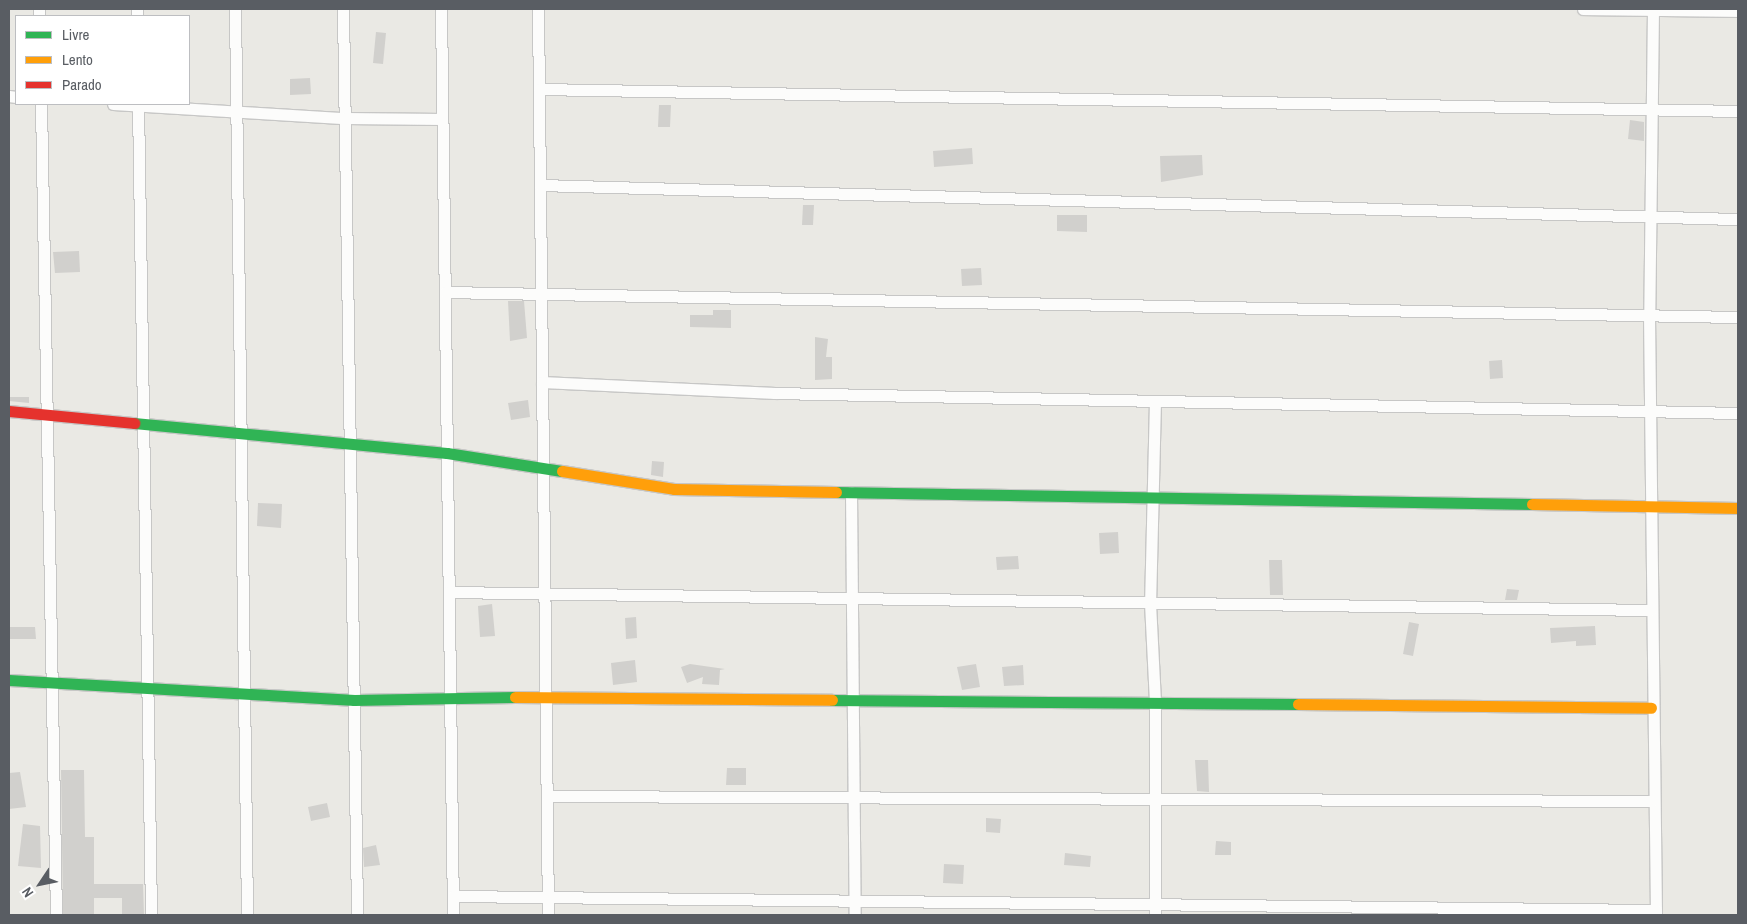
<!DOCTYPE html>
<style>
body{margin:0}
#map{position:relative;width:1747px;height:924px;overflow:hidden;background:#eae9e4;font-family:"Archivo Narrow",sans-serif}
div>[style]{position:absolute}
.building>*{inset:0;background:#d1d0cd}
.roads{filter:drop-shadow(1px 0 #c7c7c6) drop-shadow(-1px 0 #c7c7c6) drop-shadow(0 1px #c7c7c6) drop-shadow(0 -1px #c7c7c6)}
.street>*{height:11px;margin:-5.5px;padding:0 5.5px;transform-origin:5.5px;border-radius:5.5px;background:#fcfcfb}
.fast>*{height:11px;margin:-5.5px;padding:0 5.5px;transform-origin:5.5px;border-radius:5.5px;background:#30b455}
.slow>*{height:11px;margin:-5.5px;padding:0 5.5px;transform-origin:5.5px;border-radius:5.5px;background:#ff9f0a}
.jam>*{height:11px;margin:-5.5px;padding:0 5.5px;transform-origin:5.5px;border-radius:5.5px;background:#e5322d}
span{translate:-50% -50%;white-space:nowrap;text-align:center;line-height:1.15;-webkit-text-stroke:4px #fff;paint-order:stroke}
.frame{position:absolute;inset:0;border:10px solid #595d63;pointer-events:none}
.legend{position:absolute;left:15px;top:15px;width:175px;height:90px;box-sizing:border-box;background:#fff;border:1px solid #bdbec1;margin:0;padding:6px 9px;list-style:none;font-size:15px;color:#595d63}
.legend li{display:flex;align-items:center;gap:10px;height:25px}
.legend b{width:25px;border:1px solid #bdbec1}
.north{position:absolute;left:15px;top:859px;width:50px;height:50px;-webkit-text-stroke:4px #fff;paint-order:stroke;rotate:236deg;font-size:14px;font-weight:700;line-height:20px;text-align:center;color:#595d63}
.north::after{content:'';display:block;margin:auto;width:18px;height:22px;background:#595d63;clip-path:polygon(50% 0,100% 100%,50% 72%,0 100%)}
</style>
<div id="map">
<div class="building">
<div style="clip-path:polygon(376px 32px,386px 33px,383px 64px,373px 63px)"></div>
<div style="clip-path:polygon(310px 78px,311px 94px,290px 95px,290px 79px)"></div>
<div style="clip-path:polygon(659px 105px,671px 105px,670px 127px,658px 127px)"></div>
<div style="clip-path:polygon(1630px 120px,1644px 122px,1644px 141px,1628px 139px)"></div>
<div style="clip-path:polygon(972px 148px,973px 164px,934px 167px,933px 151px)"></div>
<div style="clip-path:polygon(1202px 155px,1203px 175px,1161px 182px,1160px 156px)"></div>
<div style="clip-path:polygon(803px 205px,814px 205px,813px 225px,802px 225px)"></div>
<div style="clip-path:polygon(1057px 215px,1087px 215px,1087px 232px,1057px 231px)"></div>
<div style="clip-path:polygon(79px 251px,80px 272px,55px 273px,53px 252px)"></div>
<div style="clip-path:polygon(981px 268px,982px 285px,962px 286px,961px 269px)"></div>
<div style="clip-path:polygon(508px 301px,524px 301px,527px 338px,510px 341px)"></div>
<div style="clip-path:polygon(713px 310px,731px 310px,731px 328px,690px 327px,690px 315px,713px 315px)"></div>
<div style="clip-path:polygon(815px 337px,828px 339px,826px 357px,832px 357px,832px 379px,815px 380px)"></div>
<div style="clip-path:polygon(1502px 360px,1503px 378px,1490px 379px,1489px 361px)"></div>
<div style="clip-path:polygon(9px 397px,29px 397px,29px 403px,9px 401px)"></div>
<div style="clip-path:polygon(528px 400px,530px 417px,511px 420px,508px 403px)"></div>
<div style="clip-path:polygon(652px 461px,664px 462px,663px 477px,651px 475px)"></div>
<div style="clip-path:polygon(258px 503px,282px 504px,281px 528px,257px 526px)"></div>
<div style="clip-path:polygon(1118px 532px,1119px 553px,1100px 554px,1099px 533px)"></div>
<div style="clip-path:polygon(1018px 556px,1019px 569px,997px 570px,996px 557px)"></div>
<div style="clip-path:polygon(1269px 560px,1282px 560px,1283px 595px,1270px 595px)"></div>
<div style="clip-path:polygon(1507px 589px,1519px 590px,1517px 600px,1505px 600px)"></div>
<div style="clip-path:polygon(492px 604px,495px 636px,480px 637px,478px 606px)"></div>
<div style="clip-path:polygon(636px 617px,637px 638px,626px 639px,625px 618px)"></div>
<div style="clip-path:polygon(1409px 622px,1419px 624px,1413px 656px,1403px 654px)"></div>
<div style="clip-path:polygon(1595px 626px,1596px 645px,1576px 646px,1576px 641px,1551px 643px,1550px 628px)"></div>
<div style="clip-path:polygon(9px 627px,35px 627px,36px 639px,9px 639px)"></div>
<div style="clip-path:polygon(635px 660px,637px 682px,613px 685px,611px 663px)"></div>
<div style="clip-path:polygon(690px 664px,725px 669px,720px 670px,719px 685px,702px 684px,703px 677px,687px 683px,681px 667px)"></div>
<div style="clip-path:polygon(976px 664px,980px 687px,962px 690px,957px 667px)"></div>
<div style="clip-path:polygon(1023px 665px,1024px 685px,1004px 686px,1002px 667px)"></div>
<div style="clip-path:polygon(1195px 760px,1208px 760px,1209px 792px,1197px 791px)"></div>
<div style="clip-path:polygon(727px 768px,746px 768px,746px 785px,726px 785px)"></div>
<div style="clip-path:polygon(61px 770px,84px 770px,85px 837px,94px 837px,94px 884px,143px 884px,144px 915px,122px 915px,122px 898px,94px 898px,94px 915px,63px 915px)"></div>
<div style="clip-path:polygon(20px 772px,26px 807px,9px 809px,9px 773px)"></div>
<div style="clip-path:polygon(327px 803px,330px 817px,311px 821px,308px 807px)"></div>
<div style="clip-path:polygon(986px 818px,1001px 819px,1000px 833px,986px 832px)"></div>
<div style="clip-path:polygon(23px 824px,40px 826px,41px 868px,18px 866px)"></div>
<div style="clip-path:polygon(1216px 841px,1231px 842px,1231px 855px,1215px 855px)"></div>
<div style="clip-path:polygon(376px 845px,380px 865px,364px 867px,363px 848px)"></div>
<div style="clip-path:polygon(1065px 853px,1091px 856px,1090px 867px,1064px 865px)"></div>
<div style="clip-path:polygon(944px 864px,964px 865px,963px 884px,943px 883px)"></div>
</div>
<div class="roads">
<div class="street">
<div style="left:39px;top:9px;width:7px;rotate:90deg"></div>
<div style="left:137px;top:9px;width:7px;rotate:90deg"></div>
<div style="left:235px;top:9px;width:906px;rotate:89.24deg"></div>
<div style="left:343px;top:9px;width:906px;rotate:89.11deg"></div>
<div style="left:441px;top:9px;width:906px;rotate:89.24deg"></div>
<div style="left:538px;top:9px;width:906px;rotate:89.37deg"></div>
<div style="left:1583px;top:9px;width:155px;rotate:0.7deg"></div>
<div style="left:1653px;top:9px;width:306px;rotate:90.7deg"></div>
<div style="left:1649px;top:315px;width:600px;rotate:89.33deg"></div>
<div style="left:539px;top:89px;width:1199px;rotate:1.05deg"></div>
<div style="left:9px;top:96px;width:7px;rotate:8deg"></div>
<div style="left:41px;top:104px;width:811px;rotate:88.94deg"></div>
<div style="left:113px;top:104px;width:232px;rotate:3.5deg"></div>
<div style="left:345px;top:118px;width:97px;rotate:0.6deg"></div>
<div style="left:138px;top:104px;width:811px;rotate:89.08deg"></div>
<div style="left:540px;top:185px;width:1198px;rotate:1.63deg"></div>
<div style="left:445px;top:292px;width:1293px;rotate:1.11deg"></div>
<div style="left:542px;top:382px;width:233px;rotate:2.7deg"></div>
<div style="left:775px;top:393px;width:963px;rotate:1.19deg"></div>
<div style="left:1155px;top:401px;width:202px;rotate:91.4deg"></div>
<div style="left:1150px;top:603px;width:100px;rotate:87.1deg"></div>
<div style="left:1155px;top:703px;width:212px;rotate:90deg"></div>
<div style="left:851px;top:492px;width:423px;rotate:89.5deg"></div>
<div style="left:449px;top:592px;width:1202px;rotate:0.86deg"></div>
<div style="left:547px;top:796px;width:1105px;rotate:0.26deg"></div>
<div style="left:453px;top:896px;width:1203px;rotate:0.67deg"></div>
</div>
<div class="fast">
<div style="left:134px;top:423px;width:314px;rotate:5.5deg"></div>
<div style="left:447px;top:453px;width:116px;rotate:8.9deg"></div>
<div style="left:836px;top:492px;width:696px;rotate:0.99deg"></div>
<div style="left:9px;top:680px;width:346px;rotate:3.3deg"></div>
<div style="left:354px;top:700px;width:161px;rotate:-1.1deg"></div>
<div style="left:832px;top:700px;width:466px;rotate:0.5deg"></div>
</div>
<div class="slow">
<div style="left:562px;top:471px;width:113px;rotate:9.1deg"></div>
<div style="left:674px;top:489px;width:162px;rotate:1.1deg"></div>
<div style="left:1532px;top:504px;width:206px;rotate:1.1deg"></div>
<div style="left:515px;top:697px;width:317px;rotate:0.5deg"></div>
<div style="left:1298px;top:704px;width:353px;rotate:0.6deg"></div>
</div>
<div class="jam">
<div style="left:9px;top:411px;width:126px;rotate:5.5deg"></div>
</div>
</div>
<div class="frame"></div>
<ul class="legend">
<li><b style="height:6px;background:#30b455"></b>Livre</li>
<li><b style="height:6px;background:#ff9f0a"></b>Lento</li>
<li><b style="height:6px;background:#e5322d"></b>Parado</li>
</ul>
<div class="north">N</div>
</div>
